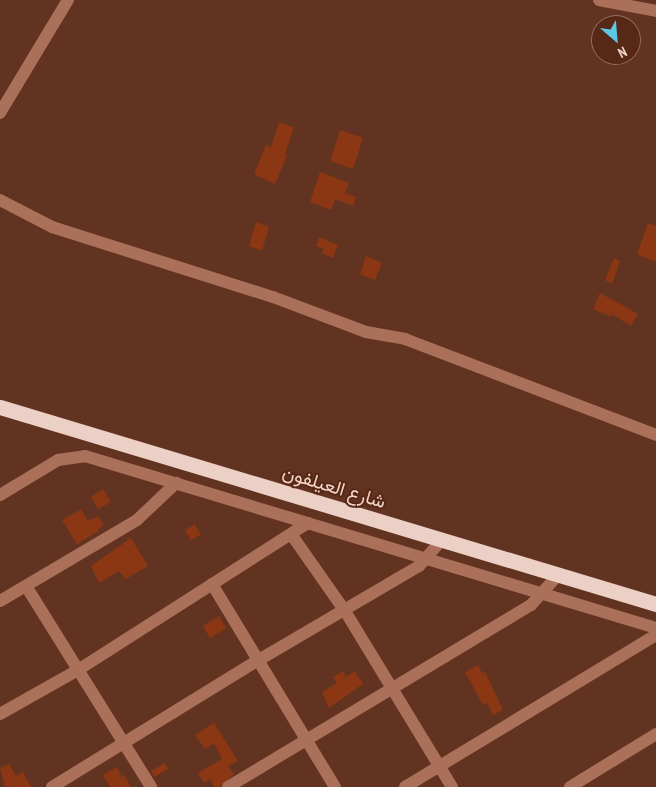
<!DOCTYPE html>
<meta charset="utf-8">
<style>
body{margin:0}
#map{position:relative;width:656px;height:787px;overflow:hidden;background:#623320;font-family:"PT Sans Narrow",Vazirmatn,sans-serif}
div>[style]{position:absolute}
.building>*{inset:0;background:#8b3713}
.minor>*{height:12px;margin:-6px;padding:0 6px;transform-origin:6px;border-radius:6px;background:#ab705a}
.highway>*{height:15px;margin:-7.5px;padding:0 7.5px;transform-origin:7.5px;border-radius:7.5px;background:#edd0c5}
span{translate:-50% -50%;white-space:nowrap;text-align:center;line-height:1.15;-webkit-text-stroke:4px #572816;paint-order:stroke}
.street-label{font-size:19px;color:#f1d3c8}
.north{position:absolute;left:591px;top:15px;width:50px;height:50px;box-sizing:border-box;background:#572816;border:1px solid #956c5d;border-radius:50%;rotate:153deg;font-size:14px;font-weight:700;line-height:20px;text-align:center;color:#f1d3c8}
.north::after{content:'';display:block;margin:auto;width:18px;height:22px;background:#5dc7e8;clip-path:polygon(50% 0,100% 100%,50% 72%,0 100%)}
</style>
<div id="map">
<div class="building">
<div style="clip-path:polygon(279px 122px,294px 127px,285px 154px,287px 156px,275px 184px,254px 174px,266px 145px,271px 147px)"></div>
<div style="clip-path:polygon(340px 130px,363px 138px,353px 169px,330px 161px)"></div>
<div style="clip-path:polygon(320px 172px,349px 183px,345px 193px,356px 197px,353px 206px,335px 199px,331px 210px,310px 202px)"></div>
<div style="clip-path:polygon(256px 222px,269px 227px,262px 251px,249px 246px)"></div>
<div style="clip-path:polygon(648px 223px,656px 226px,656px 262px,637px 254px)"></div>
<div style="clip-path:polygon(319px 237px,338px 245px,333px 258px,322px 253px,324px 249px,316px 246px)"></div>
<div style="clip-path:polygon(366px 256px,382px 263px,375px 280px,360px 274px)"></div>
<div style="clip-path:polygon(614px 258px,620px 261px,612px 284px,605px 280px)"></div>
<div style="clip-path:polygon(600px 293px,638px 314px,631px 326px,612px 314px,611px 317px,593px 309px)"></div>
<div style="clip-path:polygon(103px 489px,111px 502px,98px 509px,91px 497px)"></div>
<div style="clip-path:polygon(81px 509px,88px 521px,98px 516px,104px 525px,98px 529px,99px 531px,77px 544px,62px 520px)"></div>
<div style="clip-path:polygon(195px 524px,201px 535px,191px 540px,185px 530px)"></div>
<div style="clip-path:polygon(131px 538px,148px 566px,126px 579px,119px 571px,99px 583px,91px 566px)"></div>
<div style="clip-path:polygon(219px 616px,226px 628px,210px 638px,203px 626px)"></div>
<div style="clip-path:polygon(478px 665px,482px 673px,485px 672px,503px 710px,493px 715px,487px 703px,483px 705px,465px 672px)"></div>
<div style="clip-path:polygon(343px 671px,346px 677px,355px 671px,363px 684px,329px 708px,322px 692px,337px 683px,333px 677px)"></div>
<div style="clip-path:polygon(214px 723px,238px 761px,228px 766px,234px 774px,220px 787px,214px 787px,210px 779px,204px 783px,198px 773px,222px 759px,214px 743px,205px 749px,195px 735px)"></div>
<div style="clip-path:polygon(165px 763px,168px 769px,154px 777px,151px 771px)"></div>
<div style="clip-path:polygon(9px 764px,16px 776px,23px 772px,31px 787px,5px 787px,0 768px)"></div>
<div style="clip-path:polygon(117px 767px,122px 777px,124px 775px,131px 787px,110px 787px,103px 775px)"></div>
</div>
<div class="minor">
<div style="left:599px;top:0;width:58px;rotate:10.9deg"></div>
<div style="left:0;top:113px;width:132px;rotate:-59deg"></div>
<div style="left:0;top:200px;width:59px;rotate:27.4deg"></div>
<div style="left:52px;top:227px;width:232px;rotate:17.6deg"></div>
<div style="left:273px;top:297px;width:99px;rotate:20.6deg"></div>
<div style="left:366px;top:332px;width:40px;rotate:10deg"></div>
<div style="left:405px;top:339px;width:269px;rotate:20.9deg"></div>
<div style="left:0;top:495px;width:68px;rotate:-31.1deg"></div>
<div style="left:58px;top:460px;width:27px;rotate:-8deg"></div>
<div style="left:85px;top:456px;width:596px;rotate:16.76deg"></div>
<div style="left:291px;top:534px;width:94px;rotate:55deg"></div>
<div style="left:345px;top:611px;width:206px;rotate:58.7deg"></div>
<div style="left:212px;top:584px;width:237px;rotate:58.8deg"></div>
<div style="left:26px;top:586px;width:237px;rotate:58.1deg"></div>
<div style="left:0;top:601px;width:159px;rotate:-30.6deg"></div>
<div style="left:137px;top:520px;width:54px;rotate:-43.5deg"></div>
<div style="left:0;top:714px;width:90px;rotate:-29.4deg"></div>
<div style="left:78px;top:670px;width:273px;rotate:-32.6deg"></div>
<div style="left:52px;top:787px;width:241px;rotate:-31.6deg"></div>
<div style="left:257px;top:661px;width:188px;rotate:-30.4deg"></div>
<div style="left:419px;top:566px;width:35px;rotate:-49deg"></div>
<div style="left:228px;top:787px;width:353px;rotate:-31deg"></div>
<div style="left:531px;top:605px;width:40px;rotate:-48deg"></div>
<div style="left:405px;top:787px;width:293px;rotate:-31.2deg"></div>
<div style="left:570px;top:787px;width:101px;rotate:-31.6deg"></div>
</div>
<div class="highway">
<div style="left:0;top:407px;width:685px;rotate:16.72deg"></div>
</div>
<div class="street-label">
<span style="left:334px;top:487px;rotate:17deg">شارع العيلفون</span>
</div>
<div class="north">N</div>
</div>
